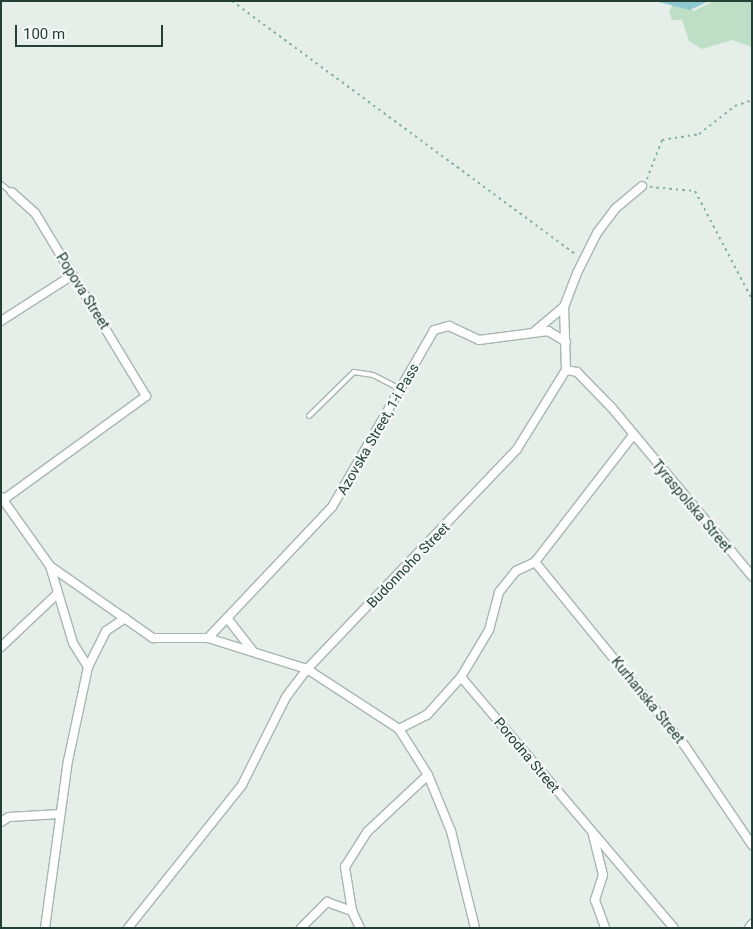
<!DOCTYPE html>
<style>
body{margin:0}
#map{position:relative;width:753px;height:929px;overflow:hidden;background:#e5eee9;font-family:Roboto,sans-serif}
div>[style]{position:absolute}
.green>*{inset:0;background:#bedec6}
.water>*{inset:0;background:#8ec9d1}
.path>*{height:2px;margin-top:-1px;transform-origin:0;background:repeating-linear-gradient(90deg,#86b1a2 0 2.5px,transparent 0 6.5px)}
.roads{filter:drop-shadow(1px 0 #a7b6b0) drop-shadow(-1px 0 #a7b6b0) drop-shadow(0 1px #a7b6b0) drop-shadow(0 -1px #a7b6b0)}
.lane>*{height:4px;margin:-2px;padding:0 2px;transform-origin:2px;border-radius:2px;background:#fff}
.street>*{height:8px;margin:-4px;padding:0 4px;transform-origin:4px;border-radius:4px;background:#fff}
span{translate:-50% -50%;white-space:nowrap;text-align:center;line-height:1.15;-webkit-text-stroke:4.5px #f5faf8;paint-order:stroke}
.street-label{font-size:14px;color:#243f37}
.frame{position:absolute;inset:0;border:2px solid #243f37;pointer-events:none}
.scale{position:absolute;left:15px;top:25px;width:148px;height:22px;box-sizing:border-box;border:2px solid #243f37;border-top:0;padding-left:6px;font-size:15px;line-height:18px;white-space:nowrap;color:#243f37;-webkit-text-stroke:4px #f5faf8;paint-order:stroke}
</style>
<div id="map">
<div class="green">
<div style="clip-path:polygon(674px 1px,694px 11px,714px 1px,752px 1px,752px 47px,732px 40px,702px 49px,689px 41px,682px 20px,672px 20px,669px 12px)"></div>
</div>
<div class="water">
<div style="clip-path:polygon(655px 1px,709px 1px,690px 10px)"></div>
</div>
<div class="path">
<div style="left:232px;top:1px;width:428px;rotate:36.4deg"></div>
<div style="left:647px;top:179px;width:42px;rotate:-69deg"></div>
<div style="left:662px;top:140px;width:37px;rotate:-9deg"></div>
<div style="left:699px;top:134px;width:46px;rotate:-37.9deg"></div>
<div style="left:735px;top:106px;width:18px;rotate:-19deg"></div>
<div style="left:650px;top:187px;width:45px;rotate:5.1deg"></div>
<div style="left:695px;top:191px;width:122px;rotate:62.2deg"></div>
</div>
<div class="roads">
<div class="lane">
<div style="left:1px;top:184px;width:13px;rotate:39deg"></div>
<div style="left:309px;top:416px;width:63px;rotate:-44.4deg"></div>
<div style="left:354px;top:372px;width:19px;rotate:9deg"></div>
<div style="left:373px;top:375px;width:30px;rotate:27deg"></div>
</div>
<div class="street">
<div style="left:1px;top:321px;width:83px;rotate:-32.7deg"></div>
<div style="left:535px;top:331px;width:38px;rotate:-40deg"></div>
<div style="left:566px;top:370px;width:11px;rotate:10deg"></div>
<div style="left:577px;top:372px;width:50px;rotate:45.8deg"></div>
<div style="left:612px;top:408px;width:219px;rotate:50.2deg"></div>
<div style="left:1px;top:497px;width:85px;rotate:54.6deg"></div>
<div style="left:50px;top:566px;width:126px;rotate:35deg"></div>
<div style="left:153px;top:638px;width:55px"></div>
<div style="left:208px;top:638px;width:104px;rotate:17.4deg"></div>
<div style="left:307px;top:669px;width:110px;rotate:33.1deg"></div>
<div style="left:399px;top:729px;width:54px;rotate:57.8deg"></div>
<div style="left:428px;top:775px;width:61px;rotate:67.7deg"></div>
<div style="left:451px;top:831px;width:100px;rotate:76.1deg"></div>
<div style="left:3px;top:500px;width:177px;rotate:-36deg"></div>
<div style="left:146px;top:396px;width:214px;rotate:-121.2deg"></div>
<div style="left:35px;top:213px;width:31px;rotate:-138deg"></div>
<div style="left:535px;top:562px;width:237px;rotate:50.8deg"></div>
<div style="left:685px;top:746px;width:120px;rotate:55.9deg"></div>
<div style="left:227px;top:618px;width:41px;rotate:52deg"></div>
<div style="left:208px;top:638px;width:180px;rotate:-46.6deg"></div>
<div style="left:332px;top:507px;width:204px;rotate:-60deg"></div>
<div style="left:434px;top:330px;width:16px;rotate:-15deg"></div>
<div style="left:449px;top:326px;width:33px;rotate:25deg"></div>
<div style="left:479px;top:340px;width:70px;rotate:-7.4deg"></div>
<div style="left:548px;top:331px;width:21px;rotate:31deg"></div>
<div style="left:1px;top:647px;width:77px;rotate:-43.4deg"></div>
<div style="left:88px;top:667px;width:40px;rotate:-63.4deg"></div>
<div style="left:106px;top:631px;width:23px;rotate:-34deg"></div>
<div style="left:461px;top:677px;width:329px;rotate:49.7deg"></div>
<div style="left:399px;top:729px;width:31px;rotate:-27deg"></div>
<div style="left:427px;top:715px;width:51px;rotate:-48.2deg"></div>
<div style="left:461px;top:677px;width:55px;rotate:-59.2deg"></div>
<div style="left:489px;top:630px;width:39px;rotate:-75deg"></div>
<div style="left:499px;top:592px;width:27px;rotate:-51deg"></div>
<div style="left:516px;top:571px;width:21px;rotate:-25deg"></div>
<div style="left:535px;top:562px;width:160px;rotate:-52.3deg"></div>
<div style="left:1px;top:822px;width:9px;rotate:-32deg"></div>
<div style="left:9px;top:817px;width:51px;rotate:-3.4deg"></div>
<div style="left:593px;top:835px;width:41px;rotate:76deg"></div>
<div style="left:603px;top:875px;width:26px;rotate:108deg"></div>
<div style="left:595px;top:900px;width:30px;rotate:70deg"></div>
<div style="left:352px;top:911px;width:19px;rotate:65deg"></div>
<div style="left:45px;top:928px;width:169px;rotate:-82.2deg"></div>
<div style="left:68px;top:761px;width:96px;rotate:-78deg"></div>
<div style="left:88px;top:667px;width:28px;rotate:-122deg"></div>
<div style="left:73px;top:643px;width:80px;rotate:-106.6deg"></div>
<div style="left:128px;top:928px;width:183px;rotate:-51.4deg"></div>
<div style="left:242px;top:785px;width:98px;rotate:-63.4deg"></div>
<div style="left:286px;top:697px;width:35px;rotate:-53deg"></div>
<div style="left:307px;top:669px;width:304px;rotate:-46.3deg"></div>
<div style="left:517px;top:449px;width:93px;rotate:-58.2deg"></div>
<div style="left:566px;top:370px;width:63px;rotate:-91.8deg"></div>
<div style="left:564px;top:307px;width:36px;rotate:-69deg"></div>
<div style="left:577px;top:273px;width:45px;rotate:-63.4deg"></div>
<div style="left:597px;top:233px;width:31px;rotate:-53deg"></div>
<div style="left:616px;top:208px;width:34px;rotate:-40deg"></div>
<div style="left:301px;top:928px;width:37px;rotate:-45deg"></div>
<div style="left:327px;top:902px;width:27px;rotate:20deg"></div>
<div style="left:352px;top:911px;width:45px;rotate:-99deg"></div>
<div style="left:345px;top:867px;width:41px;rotate:-57.8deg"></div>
<div style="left:367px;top:832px;width:83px;rotate:-43.1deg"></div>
<div style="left:749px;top:928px;width:5px;rotate:-53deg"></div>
</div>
</div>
<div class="street-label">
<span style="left:83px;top:291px;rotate:58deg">Popova Street</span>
<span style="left:378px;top:429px;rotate:-60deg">Azovska Street, 1-i Pass</span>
<span style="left:692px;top:506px;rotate:50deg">Tyraspolska Street</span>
<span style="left:408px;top:565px;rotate:-46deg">Budonnoho Street</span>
<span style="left:648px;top:700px;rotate:51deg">Kurhanska Street</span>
<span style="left:527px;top:755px;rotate:50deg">Porodna Street</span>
</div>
<div class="frame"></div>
<div class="scale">100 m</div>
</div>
